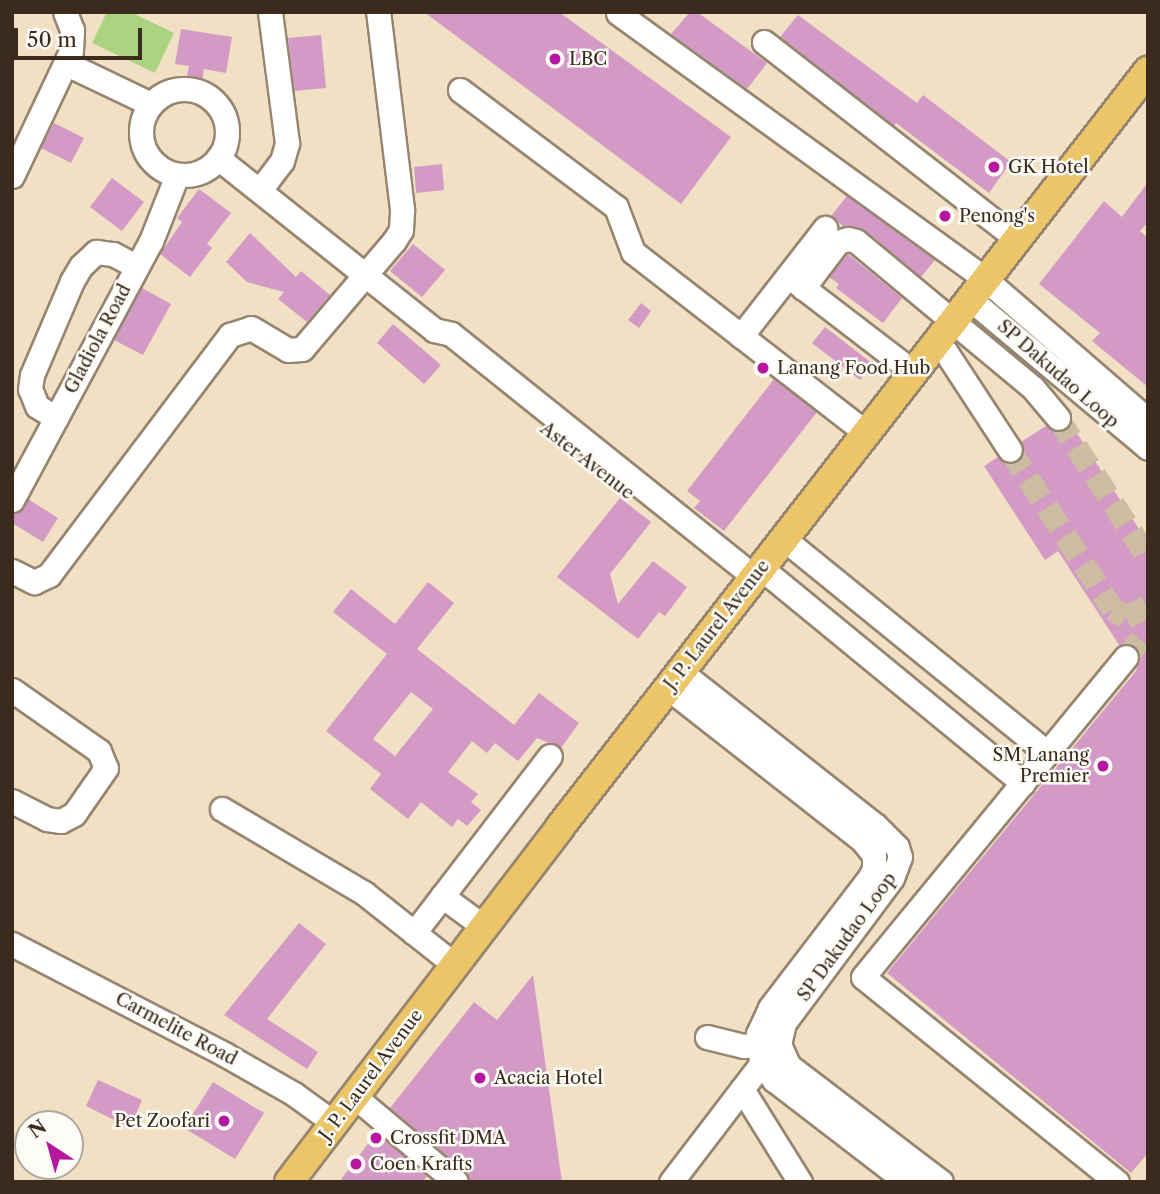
<!DOCTYPE html>
<style>
body{margin:0}
#map{position:relative;width:1160px;height:1194px;overflow:hidden;background:#f1e0c3;font-family:"Libre Caslon Text",serif}
div>[style]{position:absolute}
.green>*{inset:0;background:#aad480}
.building>*{inset:0;background:#d49ac6}
.minor-tunnel>*{height:23px;margin-top:-11.5px;transform-origin:0;background:repeating-linear-gradient(90deg,#cdbca2 0 23px,transparent 0 34px)}
.roads{filter:drop-shadow(2px 0 #968570) drop-shadow(-2px 0 #968570) drop-shadow(0 2px #968570) drop-shadow(0 -2px #968570)}
.minor>*{height:23px;margin:-11.5px;padding:0 11.5px;transform-origin:11.5px;border-radius:11.5px;background:#fff}
.minor>.ring{margin:-11.5px;padding:0;box-sizing:content-box;background:none;border:23px solid #fff;border-radius:50%}
.major>*{height:28px;margin:-14px;padding:0 14px;transform-origin:14px;border-radius:14px;background:#edc569}
.dots>*{width:19px;height:19px;translate:-50% -50%;box-sizing:border-box;border:4px solid #fdfcf7;border-radius:50%}
span{translate:-50% -50%;white-space:nowrap;text-align:center;line-height:1.15;-webkit-text-stroke:5px #fdfcf7;paint-order:stroke}
.poi-label{font-size:18px;color:#3b2a1e}
.left{translate:0 -50%;text-align:left}
.right{translate:-100% -50%;text-align:right}
.street-label{font-size:18px;color:#3b2a1e}
.frame{position:absolute;inset:0;border:14px solid #3b2a1e;pointer-events:none}
.north{position:absolute;left:14px;top:1110px;width:70px;height:70px;box-sizing:border-box;background:#fdfcf7;border:2px solid #afa8a0;border-radius:50%;rotate:324deg;font-size:19px;font-weight:700;line-height:28px;text-align:center;color:#3b2a1e}
.north::after{content:'';display:block;margin:auto;width:24px;height:32px;background:#b5179e;clip-path:polygon(50% 0,100% 100%,50% 72%,0 100%)}
.scale{position:absolute;left:14px;top:28px;width:128px;height:32px;box-sizing:border-box;border:4px solid #3b2a1e;border-top:0;padding-left:9px;font-size:21px;line-height:24px;white-space:nowrap;color:#3b2a1e;-webkit-text-stroke:5px #fdfcf7;paint-order:stroke}
</style>
<div id="map">
<div class="green">
<div style="clip-path:polygon(107px 12px,130px 12px,174px 33px,155px 73px,92px 43px)"></div>
</div>
<div class="building">
<div style="clip-path:polygon(424px 12px,559px 12px,731px 137px,681px 204px)"></div>
<div style="clip-path:polygon(690px 12px,697px 12px,767px 63px,747px 89px,671px 34px)"></div>
<div style="clip-path:polygon(798px 15px,917px 103px,923px 95px,1011px 162px,989px 193px,896px 123px,894px 126px,780px 37px)"></div>
<div style="clip-path:polygon(181px 29px,232px 37px,226px 73px,204px 69px,202px 83px,186px 81px,189px 66px,175px 64px)"></div>
<div style="clip-path:polygon(321px 35px,326px 88px,294px 91px,288px 38px)"></div>
<div style="clip-path:polygon(54px 123px,84px 138px,71px 163px,41px 148px)"></div>
<div style="clip-path:polygon(442px 164px,444px 190px,416px 193px,414px 167px)"></div>
<div style="clip-path:polygon(112px 178px,144px 202px,122px 231px,90px 207px)"></div>
<div style="clip-path:polygon(1148px 182px,1148px 222px,1140px 231px,1148px 238px,1148px 387px,1092px 341px,1100px 333px,1039px 284px,1104px 201px,1122px 217px)"></div>
<div style="clip-path:polygon(199px 189px,231px 213px,207px 244px,212px 248px,190px 277px,160px 254px,182px 222px,177px 218px)"></div>
<div style="clip-path:polygon(847px 196px,935px 260px,921px 277px,865px 230px,843px 226px,831px 216px)"></div>
<div style="clip-path:polygon(250px 233px,296px 277px,301px 271px,330px 295px,307px 322px,278px 299px,284px 292px,247px 282px,226px 262px)"></div>
<div style="clip-path:polygon(413px 244px,445px 270px,422px 297px,390px 271px)"></div>
<div style="clip-path:polygon(848px 254px,902px 298px,883px 323px,836px 288px,839px 284px,829px 277px)"></div>
<div style="clip-path:polygon(142px 288px,171px 304px,143px 355px,114px 340px)"></div>
<div style="clip-path:polygon(641px 303px,651px 311px,639px 328px,628px 320px)"></div>
<div style="clip-path:polygon(393px 324px,441px 365px,424px 384px,377px 343px)"></div>
<div style="clip-path:polygon(825px 327px,873px 364px,860px 380px,812px 343px)"></div>
<div style="clip-path:polygon(774px 379px,817px 412px,724px 531px,694px 508px,700px 501px,687px 491px)"></div>
<div style="clip-path:polygon(1071px 424px,1148px 543px,1148px 1153px,1131px 1173px,887px 973px,1136px 671px,1140px 660px,1134px 646px,1119px 645px,1058px 551px,1045px 560px,984px 466px,998px 457px,1004px 463px,1017px 462px,1023px 456px,1021px 442px,1046px 426px,1060px 432px)"></div>
<div style="clip-path:polygon(620px 498px,651px 522px,610px 574px,618px 604px,653px 561px,687px 587px,665px 616px,659px 612px,638px 639px,557px 577px)"></div>
<div style="clip-path:polygon(28px 499px,58px 518px,43px 542px,12px 523px,12px 514px,20px 511px)"></div>
<div style="clip-path:polygon(evenodd,428px 582px,454px 603px,417px 649px,514px 725px,539px 693px,579px 723px,561px 748px,537px 738px,518px 761px,495px 743px,487px 753px,472px 741px,448px 772px,478px 794px,471px 802px,481px 810px,467px 826px,458px 819px,452px 827px,421px 802px,408px 819px,370px 789px,381px 774px,326px 731px,387px 654px,333px 612px,351px 589px,395px 624px,428px 582px,411px 692px,433px 709px,395px 756px,373px 739px,411px 692px)"></div>
<div style="clip-path:polygon(299px 923px,326px 944px,267px 1019px,318px 1052px,307px 1069px,224px 1015px)"></div>
<div style="clip-path:polygon(533px 975px,562px 1182px,470px 1182px,465px 1171px,390px 1108px,474px 1002px,497px 1020px)"></div>
<div style="clip-path:polygon(98px 1080px,142px 1100px,130px 1128px,86px 1106px)"></div>
<div style="clip-path:polygon(213px 1082px,264px 1113px,235px 1159px,184px 1128px)"></div>
<div style="clip-path:polygon(376px 1133px,427px 1176px,423px 1182px,339px 1182px)"></div>
</div>
<div class="minor-tunnel">
<div style="left:1058px;top:418px;width:166px;rotate:57.1deg"></div>
<div style="left:1010px;top:450px;width:189px;rotate:57.1deg"></div>
<div style="left:1113px;top:609px;width:15px;rotate:32deg"></div>
<div style="left:1126px;top:617px;width:25px;rotate:-27deg"></div>
<div style="left:1126px;top:657px;width:34px;rotate:-50deg"></div>
</div>
<div class="roads">
<div class="minor">
<div style="left:618px;top:13px;width:453px;rotate:35.9deg"></div>
<div style="left:985px;top:279px;width:216px;rotate:40.9deg"></div>
<div style="left:764px;top:42px;width:321px;rotate:37.9deg"></div>
<div style="left:67px;top:64px;width:93px;rotate:25.5deg"></div>
<div class="ring" style="left:141px;top:89px;width:63px;height:63px"></div>
<div style="left:460px;top:90px;width:195px;rotate:36.9deg"></div>
<div style="left:616px;top:207px;width:48px;rotate:69.3deg"></div>
<div style="left:633px;top:252px;width:295px;rotate:37.8deg"></div>
<div style="left:218px;top:158px;width:276px;rotate:38.5deg"></div>
<div style="left:434px;top:330px;width:17px;rotate:13deg"></div>
<div style="left:451px;top:334px;width:388px;rotate:38.7deg"></div>
<div style="left:12px;top:176px;width:138px;rotate:-64.7deg"></div>
<div style="left:71px;top:51px;width:21px;rotate:-87deg"></div>
<div style="left:72px;top:30px;width:19px;rotate:-111deg"></div>
<div style="left:260px;top:190px;width:36px;rotate:-53deg"></div>
<div style="left:282px;top:161px;width:19px;rotate:-74deg"></div>
<div style="left:287px;top:143px;width:132px;rotate:-97.4deg"></div>
<div style="left:788px;top:276px;width:158px;rotate:37.5deg"></div>
<div style="left:803px;top:288px;width:58px;rotate:-52.7deg"></div>
<div style="left:838px;top:242px;width:10px;rotate:-17deg"></div>
<div style="left:848px;top:239px;width:8px;rotate:14deg"></div>
<div style="left:856px;top:241px;width:230px;rotate:39.7deg"></div>
<div style="left:1033px;top:388px;width:39px;rotate:50deg"></div>
<div style="left:970px;top:299px;width:232px;rotate:39.9deg"></div>
<div style="left:741px;top:336px;width:137px;rotate:-52.1deg"></div>
<div style="left:938px;top:340px;width:131px;rotate:56.8deg"></div>
<div style="left:56px;top:418px;width:22px;rotate:-148deg"></div>
<div style="left:37px;top:406px;width:18px;rotate:-112deg"></div>
<div style="left:30px;top:389px;width:14px;rotate:-82deg"></div>
<div style="left:32px;top:375px;width:102px;rotate:-66.9deg"></div>
<div style="left:72px;top:281px;width:17px;rotate:-59deg"></div>
<div style="left:81px;top:266px;width:21px;rotate:-43deg"></div>
<div style="left:96px;top:252px;width:17px;rotate:7deg"></div>
<div style="left:113px;top:254px;width:27px;rotate:28deg"></div>
<div style="left:12px;top:500px;width:294px;rotate:-61.8deg"></div>
<div style="left:151px;top:241px;width:71px;rotate:-68.5deg"></div>
<div style="left:784px;top:539px;width:339px;rotate:39.1deg"></div>
<div style="left:761px;top:568px;width:339px;rotate:39.4deg"></div>
<div style="left:12px;top:571px;width:25px;rotate:27deg"></div>
<div style="left:34px;top:582px;width:17px;rotate:-25deg"></div>
<div style="left:49px;top:575px;width:301px;rotate:-53deg"></div>
<div style="left:230px;top:335px;width:22px;rotate:-18deg"></div>
<div style="left:251px;top:328px;width:43px;rotate:30.7deg"></div>
<div style="left:288px;top:350px;width:14px;rotate:-4deg"></div>
<div style="left:302px;top:349px;width:142px;rotate:-49.6deg"></div>
<div style="left:394px;top:241px;width:13px;rotate:-58deg"></div>
<div style="left:401px;top:230px;width:21px;rotate:-87deg"></div>
<div style="left:402px;top:209px;width:198px;rotate:-96.9deg"></div>
<div style="left:681px;top:672px;width:247px;rotate:38.3deg"></div>
<div style="left:875px;top:825px;width:31px;rotate:45deg"></div>
<div style="left:897px;top:847px;width:10px;rotate:73deg"></div>
<div style="left:900px;top:857px;width:22px;rotate:111deg"></div>
<div style="left:892px;top:878px;width:181px;rotate:126.7deg"></div>
<div style="left:784px;top:1023px;width:22px;rotate:103deg"></div>
<div style="left:779px;top:1044px;width:24px;rotate:66deg"></div>
<div style="left:789px;top:1066px;width:191px;rotate:37.3deg"></div>
<div style="left:668px;top:688px;width:246px;rotate:38.1deg"></div>
<div style="left:862px;top:840px;width:19px;rotate:51deg"></div>
<div style="left:874px;top:855px;width:14px;rotate:90deg"></div>
<div style="left:874px;top:869px;width:9px;rotate:117deg"></div>
<div style="left:870px;top:877px;width:165px;rotate:127.4deg"></div>
<div style="left:770px;top:1008px;width:29px;rotate:115deg"></div>
<div style="left:758px;top:1034px;width:12px;rotate:90deg"></div>
<div style="left:758px;top:1046px;width:17px;rotate:77deg"></div>
<div style="left:762px;top:1063px;width:21px;rotate:55deg"></div>
<div style="left:774px;top:1080px;width:168px;rotate:37.5deg"></div>
<div style="left:12px;top:690px;width:106px;rotate:35deg"></div>
<div style="left:99px;top:751px;width:18px;rotate:68deg"></div>
<div style="left:106px;top:768px;width:56px;rotate:124.8deg"></div>
<div style="left:74px;top:814px;width:15px;rotate:152deg"></div>
<div style="left:61px;top:821px;width:14px;rotate:-172deg"></div>
<div style="left:47px;top:819px;width:39px;rotate:-153deg"></div>
<div style="left:222px;top:809px;width:165px;rotate:30.6deg"></div>
<div style="left:364px;top:893px;width:116px;rotate:38.4deg"></div>
<div style="left:442px;top:896px;width:52px;rotate:36.4deg"></div>
<div style="left:414px;top:933px;width:223px;rotate:-52.5deg"></div>
<div style="left:12px;top:944px;width:239px;rotate:27.4deg"></div>
<div style="left:224px;top:1054px;width:81px;rotate:29.7deg"></div>
<div style="left:294px;top:1094px;width:49px;rotate:35.9deg"></div>
<div style="left:707px;top:1037px;width:37px;rotate:14deg"></div>
<div style="left:743px;top:1046px;width:29px;rotate:-4deg"></div>
<div style="left:742px;top:1089px;width:110px;rotate:58.1deg"></div>
<div style="left:354px;top:1096px;width:133px;rotate:40.1deg"></div>
<div style="left:671px;top:1182px;width:150px;rotate:-52.6deg"></div>
<div style="left:1117px;top:1182px;width:326px;rotate:-141.1deg"></div>
<div style="left:863px;top:977px;width:414px;rotate:-50.6deg"></div>
</div>
<div class="major">
<div style="left:289px;top:1182px;width:447px;rotate:-52.6deg"></div>
<div style="left:560px;top:827px;width:958px;rotate:-52.13deg"></div>
</div>
</div>
<div class="dots">
<div style="left:555px;top:59px;background:#b5179e"></div>
<div style="left:994px;top:167px;background:#b5179e"></div>
<div style="left:945px;top:216px;background:#b5179e"></div>
<div style="left:763px;top:368px;background:#b5179e"></div>
<div style="left:1103px;top:766px;background:#b5179e"></div>
<div style="left:480px;top:1078px;background:#b5179e"></div>
<div style="left:224px;top:1121px;background:#b5179e"></div>
<div style="left:376px;top:1138px;background:#b5179e"></div>
<div style="left:356px;top:1164px;background:#b5179e"></div>
</div>
<div class="poi-label">
<span class="left" style="left:569px;top:59px">LBC</span>
<span class="left" style="left:1008px;top:167px">GK Hotel</span>
<span class="left" style="left:959px;top:216px">Penong's</span>
<span class="left" style="left:777px;top:368px">Lanang Food Hub</span>
<span class="right" style="left:1089px;top:766px">SM Lanang<br>Premier</span>
<span class="left" style="left:494px;top:1078px">Acacia Hotel</span>
<span class="right" style="left:210px;top:1121px">Pet Zoofari</span>
<span class="left" style="left:390px;top:1138px">Crossfit DMA</span>
<span class="left" style="left:370px;top:1164px">Coen Krafts</span>
</div>
<div class="street-label">
<span style="left:98px;top:339px;rotate:-62deg">Gladiola Road</span>
<span style="left:1058px;top:374px;rotate:41deg">SP Dakudao Loop</span>
<span style="left:587px;top:461px;rotate:38deg">Aster Avenue</span>
<span style="left:717px;top:625px;rotate:-52deg">J. P. Laurel Avenue</span>
<span style="left:847px;top:937px;rotate:-54deg">SP Dakudao Loop</span>
<span style="left:176px;top:1029px;rotate:28deg">Carmelite Road</span>
<span style="left:371px;top:1075px;rotate:-53deg">J. P. Laurel Avenue</span>
</div>
<div class="frame"></div>
<div class="north">N</div>
<div class="scale">50 m</div>
</div>
